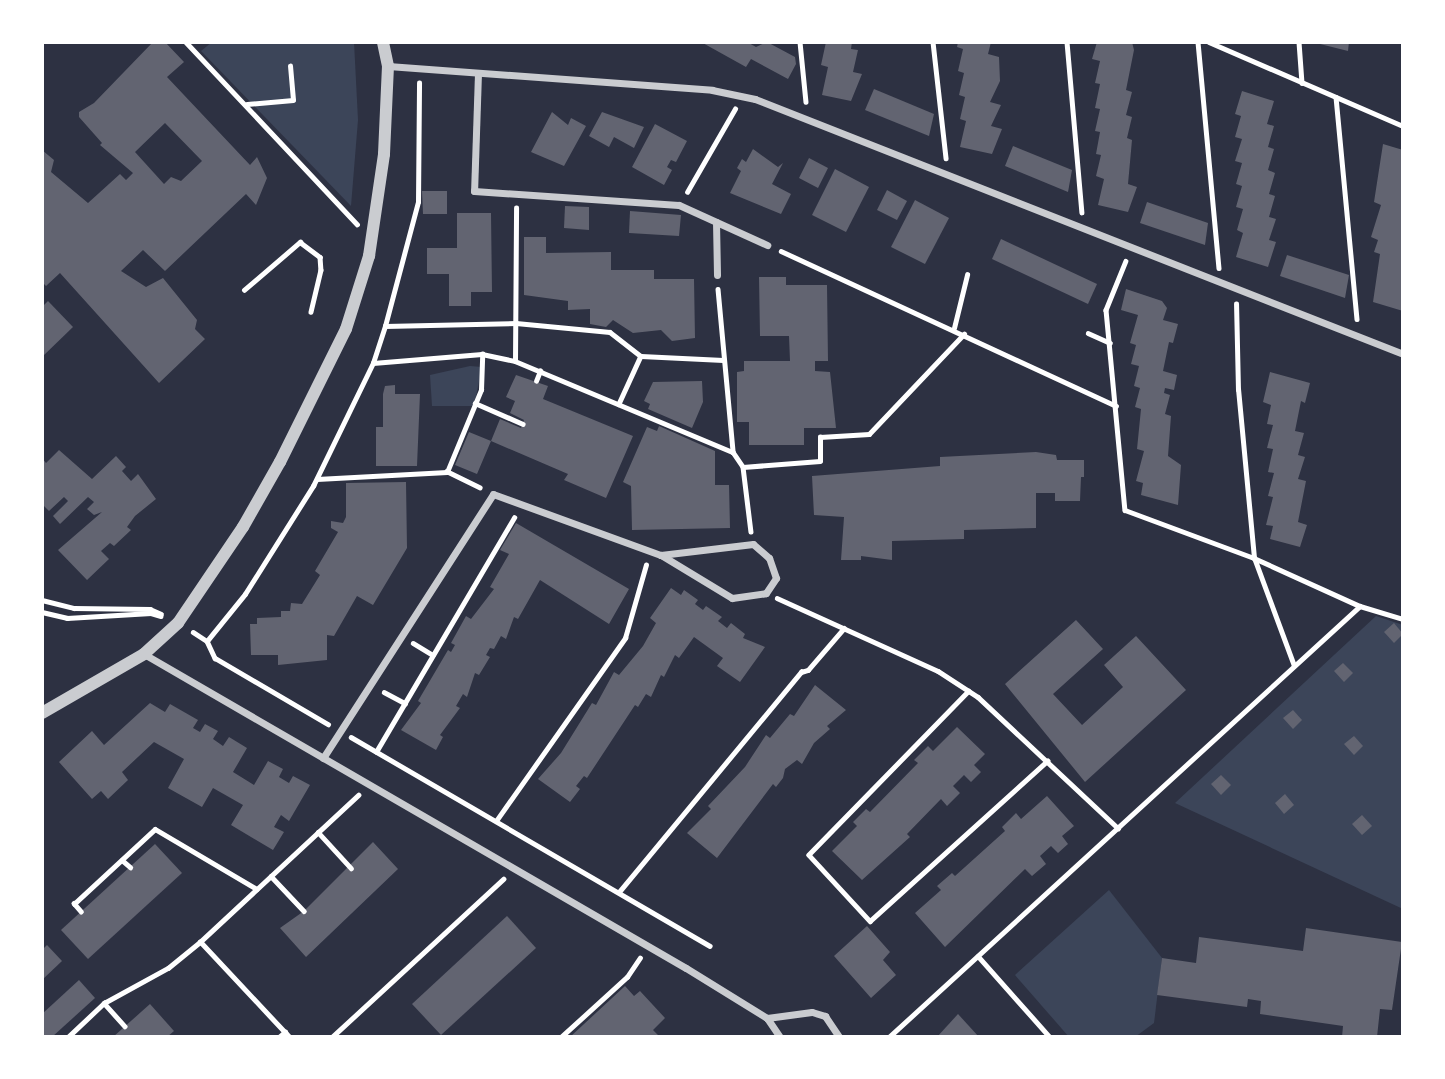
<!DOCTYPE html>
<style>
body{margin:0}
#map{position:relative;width:1445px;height:1079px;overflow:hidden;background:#2d3142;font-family:"Source Serif 4",serif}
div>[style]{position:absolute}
.green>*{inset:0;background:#3c4559}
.building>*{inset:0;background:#626471}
.path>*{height:4.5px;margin:-2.25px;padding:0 2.25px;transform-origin:2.25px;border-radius:2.25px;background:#fff}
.minor>*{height:7px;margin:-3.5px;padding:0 3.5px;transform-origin:3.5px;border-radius:3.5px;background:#caccd0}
.tertiary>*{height:12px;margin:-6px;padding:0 6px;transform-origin:6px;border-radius:6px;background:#caccd0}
span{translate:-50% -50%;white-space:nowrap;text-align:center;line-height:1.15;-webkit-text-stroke:5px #fff;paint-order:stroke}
.frame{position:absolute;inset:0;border:44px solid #fff;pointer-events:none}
</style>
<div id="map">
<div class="green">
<div style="clip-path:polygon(212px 42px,354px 42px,358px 120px,351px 206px,201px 51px)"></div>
<div style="clip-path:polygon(470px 366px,482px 367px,474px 406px,432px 406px,430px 375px)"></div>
<div style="clip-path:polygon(1376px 616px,1403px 625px,1403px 909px,1175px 803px)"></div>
<div style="clip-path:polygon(1109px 890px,1162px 958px,1154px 1023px,1135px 1037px,1069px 1037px,1015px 975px)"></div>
</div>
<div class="building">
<div style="clip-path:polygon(evenodd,153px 42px,165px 42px,184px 62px,167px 77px,250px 165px,257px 157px,267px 178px,256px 205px,246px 194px,165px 271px,143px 250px,121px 271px,146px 287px,163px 278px,197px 320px,195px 329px,205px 339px,159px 383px,60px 273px,46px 286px,42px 282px,42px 150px,54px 160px,51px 172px,88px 203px,120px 174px,126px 180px,133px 173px,100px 145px,102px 143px,79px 117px,79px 112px,94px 103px,153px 42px,165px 123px,202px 161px,181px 181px,171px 177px,164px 184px,135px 152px,165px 123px)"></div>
<div style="clip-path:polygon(701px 42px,747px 42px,756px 47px,767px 42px,795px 57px,796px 64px,788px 79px,751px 59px,746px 67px)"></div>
<div style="clip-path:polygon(826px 42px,852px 42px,851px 49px,858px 50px,853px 72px,862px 74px,851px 101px,822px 95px,828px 67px,821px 65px)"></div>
<div style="clip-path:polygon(958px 42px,991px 42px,988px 54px,999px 57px,1000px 81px,990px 102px,1001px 105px,991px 126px,1002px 129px,992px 154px,960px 147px,966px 121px,960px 119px,965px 97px,959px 95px,964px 73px,958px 71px,963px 49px,957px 47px)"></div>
<div style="clip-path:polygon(1097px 42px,1132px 42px,1134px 50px,1126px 90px,1132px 92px,1126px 115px,1132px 117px,1127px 138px,1132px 140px,1128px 184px,1137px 187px,1128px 212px,1098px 205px,1104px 179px,1096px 176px,1101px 155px,1096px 154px,1100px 132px,1095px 131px,1100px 109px,1095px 108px,1100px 84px,1095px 83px,1100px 61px,1092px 59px)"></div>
<div style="clip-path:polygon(1312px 42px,1349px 42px,1348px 51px)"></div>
<div style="clip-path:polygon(874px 89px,934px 114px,929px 136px,865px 110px)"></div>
<div style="clip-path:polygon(1242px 91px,1274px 101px,1267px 124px,1274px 126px,1268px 147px,1274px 149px,1268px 170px,1275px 173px,1269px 194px,1275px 196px,1269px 217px,1276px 219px,1269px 240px,1276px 242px,1268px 267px,1236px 257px,1243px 233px,1237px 230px,1243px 209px,1236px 207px,1242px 186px,1236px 184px,1242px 163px,1235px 161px,1242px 139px,1235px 137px,1241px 116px,1235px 114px)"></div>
<div style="clip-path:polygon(552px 112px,568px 125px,571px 118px,586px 126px,564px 166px,531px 152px)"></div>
<div style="clip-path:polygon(602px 112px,644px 127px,634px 148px,614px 137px,609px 147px,589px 136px)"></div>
<div style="clip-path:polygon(655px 124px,687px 141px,676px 162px,671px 160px,667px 167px,672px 170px,664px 185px,632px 167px)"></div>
<div style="clip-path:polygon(1383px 144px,1403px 150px,1403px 311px,1373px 302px,1380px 254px,1374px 252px,1378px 240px,1371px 237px,1381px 205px,1374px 202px)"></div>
<div style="clip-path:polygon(1013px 146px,1072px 170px,1068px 192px,1005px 166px)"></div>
<div style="clip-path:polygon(753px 149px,778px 167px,783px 163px,772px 184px,791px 194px,781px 214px,730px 193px,741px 171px,737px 168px,742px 159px,746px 162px)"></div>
<div style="clip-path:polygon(809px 158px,828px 168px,818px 188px,799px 178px)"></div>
<div style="clip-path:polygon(835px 169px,869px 187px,846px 232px,812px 215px)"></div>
<div style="clip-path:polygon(887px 190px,907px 201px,897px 220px,877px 210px)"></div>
<div style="clip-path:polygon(422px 191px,447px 191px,447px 214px,423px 214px)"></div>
<div style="clip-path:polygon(915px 200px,949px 218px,925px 264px,891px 247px)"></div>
<div style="clip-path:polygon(1147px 202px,1208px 223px,1205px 245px,1140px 223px)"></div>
<div style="clip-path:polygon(565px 206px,589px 207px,589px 230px,564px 228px)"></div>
<div style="clip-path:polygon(630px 211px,681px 215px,679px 236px,629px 233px)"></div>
<div style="clip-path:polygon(457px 213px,491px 213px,492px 292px,471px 292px,471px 306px,449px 306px,449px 274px,427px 274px,427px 248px,457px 248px)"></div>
<div style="clip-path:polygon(524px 237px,546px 237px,546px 253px,611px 252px,611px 270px,654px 270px,654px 279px,694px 279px,695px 338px,672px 341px,661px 330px,633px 333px,613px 320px,606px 327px,590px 324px,590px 309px,568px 310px,568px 301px,524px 295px)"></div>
<div style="clip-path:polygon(1001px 239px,1097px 284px,1088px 304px,992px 259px)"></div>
<div style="clip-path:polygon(1287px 255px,1349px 275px,1345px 298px,1280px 276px)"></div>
<div style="clip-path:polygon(759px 277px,786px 277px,786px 285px,827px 285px,828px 361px,815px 361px,815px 371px,830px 372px,836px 428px,804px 428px,804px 445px,749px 445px,749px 422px,737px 422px,737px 372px,744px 371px,744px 361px,790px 361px,789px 336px,760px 336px)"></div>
<div style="clip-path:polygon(1126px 289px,1162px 301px,1167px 308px,1163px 320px,1178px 324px,1173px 343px,1169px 342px,1163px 371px,1177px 375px,1174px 390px,1165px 388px,1164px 393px,1170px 395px,1165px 414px,1171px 416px,1168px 456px,1181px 465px,1178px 505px,1141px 495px,1143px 483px,1136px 481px,1144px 451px,1137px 449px,1141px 409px,1135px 407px,1140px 388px,1134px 386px,1139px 366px,1131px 364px,1136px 345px,1130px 343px,1138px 315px,1121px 310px)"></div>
<div style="clip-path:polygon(48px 301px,73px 327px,42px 357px,42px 307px)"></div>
<div style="clip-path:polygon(1270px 372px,1310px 383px,1305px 403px,1301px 401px,1295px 431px,1304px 433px,1298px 455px,1305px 457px,1298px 479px,1306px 481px,1298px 522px,1307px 525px,1300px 547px,1270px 539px,1273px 526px,1266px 525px,1273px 497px,1268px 496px,1274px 473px,1268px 472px,1273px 449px,1267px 448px,1273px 425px,1267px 424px,1271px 405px,1263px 402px)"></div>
<div style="clip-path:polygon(516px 375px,548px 386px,543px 399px,633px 436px,606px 498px,564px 480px,568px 474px,491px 441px,477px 474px,455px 465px,469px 432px,491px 441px,500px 419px,521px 428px,524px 420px,510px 413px,515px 401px,506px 397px)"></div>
<div style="clip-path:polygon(702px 381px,703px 402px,692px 428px,648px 409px,650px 404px,644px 401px,653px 382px)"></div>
<div style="clip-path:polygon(395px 385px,395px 394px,420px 394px,417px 466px,376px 466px,376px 427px,383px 427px,383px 394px,385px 386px)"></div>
<div style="clip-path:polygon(659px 426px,715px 451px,715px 485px,729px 485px,730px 528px,632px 530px,631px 486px,623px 482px,647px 427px,657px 431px)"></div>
<div style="clip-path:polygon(59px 450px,92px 479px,116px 456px,126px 467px,122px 471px,131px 481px,138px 474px,156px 499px,135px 516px,127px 527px,131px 530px,114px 546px,110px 543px,101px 551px,109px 559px,87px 580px,58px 550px,102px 512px,94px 515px,87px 509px,94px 502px,88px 497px,60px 524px,53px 516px,68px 501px,64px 497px,49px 511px,42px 504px,42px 458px,46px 463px)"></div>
<div style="clip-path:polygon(1036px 452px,1056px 455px,1057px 460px,1084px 460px,1084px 477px,1081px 477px,1080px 501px,1055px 501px,1055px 493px,1036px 493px,1036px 528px,964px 530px,964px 539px,892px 541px,892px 560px,861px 556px,861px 560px,841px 560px,844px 517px,814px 515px,812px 476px,940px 466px,940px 457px)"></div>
<div style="clip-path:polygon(406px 482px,407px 548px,373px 605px,357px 596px,334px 636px,327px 635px,327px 660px,278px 665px,278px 655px,251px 655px,250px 624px,257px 624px,257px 618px,281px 617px,281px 611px,290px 611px,291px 603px,302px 604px,320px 575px,315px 571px,338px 532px,331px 528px,331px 521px,343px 523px,346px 517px,346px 483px)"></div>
<div style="clip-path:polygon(516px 523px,629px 589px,609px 624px,540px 580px,518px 619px,514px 617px,506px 639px,501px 636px,494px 649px,490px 648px,486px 655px,490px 657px,479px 675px,475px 673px,467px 697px,463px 694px,456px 706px,460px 708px,440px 735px,443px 737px,436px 750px,401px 730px,421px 703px,418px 701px,448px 650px,451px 652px,455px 645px,451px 643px,466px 616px,471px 619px,494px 589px,490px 587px,509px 554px,500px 550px)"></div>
<div style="clip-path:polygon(671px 588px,681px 595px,684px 590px,698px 600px,695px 604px,703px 610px,706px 606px,722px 617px,718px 621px,727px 628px,731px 623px,745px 634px,743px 638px,765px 647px,740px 682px,717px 666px,723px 658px,694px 637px,679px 658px,675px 655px,664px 677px,661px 675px,651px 697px,646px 694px,638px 707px,635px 705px,587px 778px,584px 776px,576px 786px,580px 789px,570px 802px,538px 779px,561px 753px,592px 703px,596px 705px,614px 672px,619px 675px,643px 646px,656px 623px,650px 618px)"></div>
<div style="clip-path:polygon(1076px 620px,1103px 649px,1053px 694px,1082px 725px,1123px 687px,1104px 665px,1136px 636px,1186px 690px,1085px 782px,1005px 684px)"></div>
<div style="clip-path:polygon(1394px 623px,1403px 634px,1394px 643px,1384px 632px)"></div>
<div style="clip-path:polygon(1343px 663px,1353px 673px,1344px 682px,1334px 671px)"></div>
<div style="clip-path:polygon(815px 685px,846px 710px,827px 726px,830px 729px,814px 743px,802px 764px,797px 760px,785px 769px,783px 778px,776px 787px,773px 784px,717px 858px,687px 833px,711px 809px,708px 806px,745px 767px,766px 735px,770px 738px,790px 714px,794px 716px)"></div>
<div style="clip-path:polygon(150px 703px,165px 712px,170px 704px,198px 720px,193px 728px,200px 732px,205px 724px,218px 731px,213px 739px,223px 746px,229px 737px,247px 748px,233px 772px,254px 785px,268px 761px,283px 769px,279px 777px,289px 783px,293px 776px,310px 785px,289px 821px,281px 815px,274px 827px,284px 832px,273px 850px,231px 825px,243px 805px,213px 788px,202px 807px,168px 788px,184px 759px,154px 742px,122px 772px,128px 780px,108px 799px,101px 791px,92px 799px,59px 762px,92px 731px,104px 745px)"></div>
<div style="clip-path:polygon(1293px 710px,1302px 720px,1293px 729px,1283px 718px)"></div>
<div style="clip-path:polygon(957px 727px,985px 754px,974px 765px,981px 772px,971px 782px,964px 775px,953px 786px,960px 793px,947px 806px,941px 799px,907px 834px,910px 837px,862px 880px,832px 851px,857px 826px,853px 822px,866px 809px,870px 812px,918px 763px,914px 760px,928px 746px,933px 751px)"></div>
<div style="clip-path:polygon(1354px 736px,1363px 746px,1354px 755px,1344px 744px)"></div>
<div style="clip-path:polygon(1221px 775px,1231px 785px,1221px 795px,1211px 784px)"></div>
<div style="clip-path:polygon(1285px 794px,1294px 805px,1284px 814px,1275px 803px)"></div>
<div style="clip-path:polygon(1047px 796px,1074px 826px,1062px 836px,1068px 844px,1058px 853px,1051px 846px,1040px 856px,1046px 864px,1032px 876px,1025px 869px,945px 947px,915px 913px,941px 890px,937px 886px,952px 873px,955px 876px,1005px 831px,1002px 827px,1016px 813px,1021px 819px)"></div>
<div style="clip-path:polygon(1362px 815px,1372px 826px,1362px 835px,1352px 824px)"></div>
<div style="clip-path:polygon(373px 842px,398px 869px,306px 957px,280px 928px,304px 911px)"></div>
<div style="clip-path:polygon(155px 844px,182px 873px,88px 959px,61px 930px)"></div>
<div style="clip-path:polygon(507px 916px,536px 948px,441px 1035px,412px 1004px)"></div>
<div style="clip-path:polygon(867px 926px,890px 952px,883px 960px,896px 975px,871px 998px,834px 956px)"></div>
<div style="clip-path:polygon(1306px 928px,1402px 942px,1392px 1010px,1380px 1009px,1377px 1037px,1342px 1037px,1343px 1026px,1260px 1014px,1261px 1001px,1248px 999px,1247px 1007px,1157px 995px,1162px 958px,1196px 963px,1199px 937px,1303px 951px)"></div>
<div style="clip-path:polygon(47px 945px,62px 961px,42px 980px,42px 950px)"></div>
<div style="clip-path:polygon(79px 980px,95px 998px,52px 1037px,42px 1037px,42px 1014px)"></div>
<div style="clip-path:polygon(625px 986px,634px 996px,640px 991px,665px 1018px,653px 1030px,658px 1035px,570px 1037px)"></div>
<div style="clip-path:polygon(150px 1004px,174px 1031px,167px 1037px,113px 1037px)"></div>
<div style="clip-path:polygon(958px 1014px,979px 1037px,937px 1037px)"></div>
</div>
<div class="path">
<div style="left:186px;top:42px;width:250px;rotate:46.8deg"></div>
<div style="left:800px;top:42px;width:60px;rotate:84.3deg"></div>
<div style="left:933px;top:42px;width:117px;rotate:83.6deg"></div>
<div style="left:1067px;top:42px;width:171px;rotate:85deg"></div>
<div style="left:1198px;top:42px;width:227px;rotate:84.7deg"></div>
<div style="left:1209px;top:42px;width:211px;rotate:23.4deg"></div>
<div style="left:1299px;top:42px;width:41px;rotate:85.8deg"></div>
<div style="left:1336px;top:97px;width:223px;rotate:84.6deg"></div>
<div style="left:247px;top:104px;width:46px;rotate:-5deg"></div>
<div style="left:293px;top:100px;width:34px;rotate:-95deg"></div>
<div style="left:687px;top:192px;width:96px;rotate:-60deg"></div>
<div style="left:781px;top:251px;width:369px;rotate:24.8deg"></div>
<div style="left:1126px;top:261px;width:53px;rotate:112.2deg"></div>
<div style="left:1106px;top:310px;width:201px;rotate:84.6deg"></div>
<div style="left:1125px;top:510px;width:138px;rotate:20.4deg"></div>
<div style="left:1254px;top:558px;width:169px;rotate:-95.4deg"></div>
<div style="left:1238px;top:390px;width:86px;rotate:-91.3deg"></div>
<div style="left:718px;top:289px;width:164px;rotate:84.7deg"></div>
<div style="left:733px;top:452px;width:18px;rotate:56deg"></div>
<div style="left:743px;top:467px;width:65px;rotate:83deg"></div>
<div style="left:244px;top:290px;width:74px;rotate:-40.6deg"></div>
<div style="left:300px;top:242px;width:25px;rotate:37deg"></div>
<div style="left:320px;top:257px;width:13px;rotate:86deg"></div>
<div style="left:321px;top:270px;width:43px;rotate:103.4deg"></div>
<div style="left:385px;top:326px;width:128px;rotate:-75.1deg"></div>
<div style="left:418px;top:202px;width:119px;rotate:-89.5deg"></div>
<div style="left:954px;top:328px;width:55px;rotate:-76.2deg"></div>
<div style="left:1088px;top:333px;width:24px;rotate:24deg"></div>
<div style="left:641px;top:356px;width:82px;rotate:2.8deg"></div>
<div style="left:515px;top:361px;width:153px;rotate:-89.6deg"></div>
<div style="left:373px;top:363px;width:109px;rotate:-4.7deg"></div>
<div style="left:482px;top:354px;width:34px;rotate:12deg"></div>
<div style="left:515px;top:361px;width:236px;rotate:22.7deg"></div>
<div style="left:536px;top:381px;width:11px;rotate:-68deg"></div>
<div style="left:475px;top:403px;width:52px;rotate:23.6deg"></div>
<div style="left:743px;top:467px;width:77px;rotate:-4.5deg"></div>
<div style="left:820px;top:461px;width:24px;rotate:-90deg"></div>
<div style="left:820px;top:437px;width:49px;rotate:-3.5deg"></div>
<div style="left:869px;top:434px;width:138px;rotate:-46.5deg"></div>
<div style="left:317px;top:479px;width:130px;rotate:-3.1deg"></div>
<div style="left:480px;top:488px;width:37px;rotate:-154deg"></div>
<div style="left:447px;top:472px;width:89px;rotate:-67.5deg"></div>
<div style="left:481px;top:390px;width:36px;rotate:-88deg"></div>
<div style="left:777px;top:598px;width:177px;rotate:24.4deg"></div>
<div style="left:938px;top:671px;width:48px;rotate:33deg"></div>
<div style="left:978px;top:697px;width:192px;rotate:43.1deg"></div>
<div style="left:42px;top:600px;width:33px;rotate:14deg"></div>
<div style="left:74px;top:608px;width:76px;rotate:0.8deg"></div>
<div style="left:150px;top:609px;width:12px;rotate:24deg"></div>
<div style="left:42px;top:612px;width:26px;rotate:13deg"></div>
<div style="left:67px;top:618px;width:84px;rotate:-3.4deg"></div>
<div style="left:151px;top:613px;width:10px;rotate:17deg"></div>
<div style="left:193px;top:632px;width:17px;rotate:33deg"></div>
<div style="left:207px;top:641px;width:19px;rotate:65deg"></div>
<div style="left:215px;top:658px;width:131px;rotate:30.3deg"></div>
<div style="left:207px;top:641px;width:60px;rotate:-51deg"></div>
<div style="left:245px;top:594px;width:128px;rotate:-57.8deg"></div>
<div style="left:313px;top:486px;width:137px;rotate:-64deg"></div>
<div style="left:373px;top:363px;width:39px;rotate:-72deg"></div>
<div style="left:385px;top:326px;width:131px;rotate:-1.3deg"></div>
<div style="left:516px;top:323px;width:94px;rotate:5.5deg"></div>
<div style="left:610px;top:332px;width:39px;rotate:38deg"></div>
<div style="left:641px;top:356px;width:53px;rotate:114.6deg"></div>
<div style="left:413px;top:643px;width:23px;rotate:31deg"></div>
<div style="left:1294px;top:666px;width:115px;rotate:-110.3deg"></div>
<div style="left:1254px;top:558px;width:116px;rotate:24.4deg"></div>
<div style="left:969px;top:691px;width:229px;rotate:134.3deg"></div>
<div style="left:809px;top:855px;width:90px;rotate:47.3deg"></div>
<div style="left:870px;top:921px;width:239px;rotate:-42.1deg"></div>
<div style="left:384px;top:692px;width:24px;rotate:28deg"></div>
<div style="left:351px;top:737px;width:415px;rotate:30.2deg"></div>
<div style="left:376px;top:752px;width:272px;rotate:-59.5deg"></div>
<div style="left:496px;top:821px;width:224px;rotate:-54.8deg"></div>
<div style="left:625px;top:638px;width:76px;rotate:-74deg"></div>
<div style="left:318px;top:832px;width:49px;rotate:47.5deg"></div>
<div style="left:122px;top:860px;width:11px;rotate:41deg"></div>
<div style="left:271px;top:876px;width:48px;rotate:46.7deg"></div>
<div style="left:619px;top:892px;width:286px;rotate:-50.4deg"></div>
<div style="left:801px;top:672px;width:7px;rotate:-16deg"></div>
<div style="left:808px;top:670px;width:55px;rotate:-49.4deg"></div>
<div style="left:81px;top:912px;width:11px;rotate:-131deg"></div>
<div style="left:74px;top:904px;width:110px;rotate:-42.8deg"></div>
<div style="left:155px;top:829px;width:118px;rotate:30.5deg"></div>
<div style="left:978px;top:956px;width:108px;rotate:48.4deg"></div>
<div style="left:104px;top:1003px;width:31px;rotate:48deg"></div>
<div style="left:68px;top:1037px;width:50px;rotate:-43.4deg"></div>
<div style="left:104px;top:1003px;width:73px;rotate:-28.7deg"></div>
<div style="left:168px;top:968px;width:41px;rotate:-39.1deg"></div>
<div style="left:279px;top:1037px;width:8px;rotate:-40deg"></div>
<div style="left:289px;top:1037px;width:130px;rotate:-133.1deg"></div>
<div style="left:200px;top:942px;width:216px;rotate:-42.9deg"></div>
<div style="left:332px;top:1037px;width:233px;rotate:-42.7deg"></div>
<div style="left:561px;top:1037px;width:89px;rotate:-42.3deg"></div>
<div style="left:627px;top:977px;width:23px;rotate:-56deg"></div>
<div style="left:889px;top:1037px;width:638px;rotate:-42.46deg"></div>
<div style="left:1360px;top:606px;width:45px;rotate:16.8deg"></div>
</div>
<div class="minor">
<div style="left:388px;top:66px;width:325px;rotate:4.2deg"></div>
<div style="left:712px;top:90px;width:44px;rotate:11.8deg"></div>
<div style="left:755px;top:99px;width:696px;rotate:21.48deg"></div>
<div style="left:478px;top:73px;width:118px;rotate:91.9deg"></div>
<div style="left:474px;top:191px;width:205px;rotate:3.9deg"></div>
<div style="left:679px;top:205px;width:97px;rotate:24.4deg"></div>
<div style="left:716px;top:222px;width:53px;rotate:88.9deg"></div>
<div style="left:144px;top:654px;width:626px;rotate:30.09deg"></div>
<div style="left:686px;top:968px;width:95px;rotate:31.7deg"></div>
<div style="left:767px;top:1018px;width:23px;rotate:56deg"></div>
<div style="left:323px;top:758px;width:314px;rotate:-57.2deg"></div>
<div style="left:493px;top:494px;width:179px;rotate:20deg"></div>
<div style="left:661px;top:555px;width:83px;rotate:31.2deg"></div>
<div style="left:732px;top:598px;width:34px;rotate:-8deg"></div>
<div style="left:766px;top:593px;width:18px;rotate:-56deg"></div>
<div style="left:776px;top:578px;width:21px;rotate:-109deg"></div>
<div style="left:769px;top:558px;width:21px;rotate:-139deg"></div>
<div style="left:753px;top:544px;width:93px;rotate:173.2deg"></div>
<div style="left:767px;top:1018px;width:45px;rotate:-7.6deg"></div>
<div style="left:812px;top:1012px;width:14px;rotate:17deg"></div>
<div style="left:825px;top:1016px;width:25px;rotate:56deg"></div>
</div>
<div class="tertiary">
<div style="left:42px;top:713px;width:118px;rotate:-30deg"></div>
<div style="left:144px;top:654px;width:46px;rotate:-42.4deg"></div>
<div style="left:178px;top:623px;width:116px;rotate:-55.9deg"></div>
<div style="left:243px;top:527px;width:75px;rotate:-60.4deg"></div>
<div style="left:280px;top:462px;width:148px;rotate:-63.6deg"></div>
<div style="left:346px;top:329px;width:77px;rotate:-72.5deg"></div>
<div style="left:369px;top:256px;width:103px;rotate:-81.6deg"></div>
<div style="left:384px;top:154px;width:88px;rotate:-87.4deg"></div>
<div style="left:388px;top:66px;width:25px;rotate:-102deg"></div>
</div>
<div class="frame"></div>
</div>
